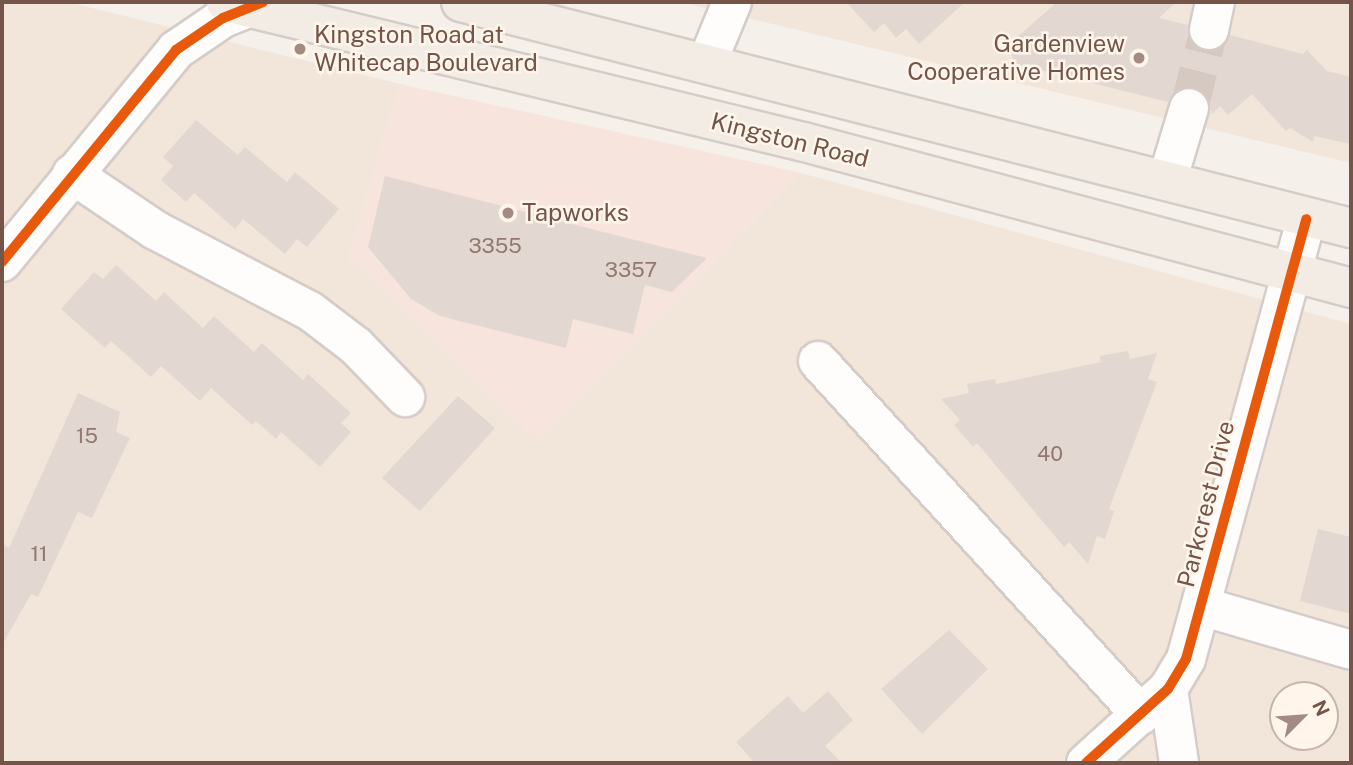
<!DOCTYPE html>
<style>
body{margin:0}
#map{position:relative;width:1353px;height:765px;overflow:hidden;background:#f6f0ea;font-family:"Public Sans",sans-serif}
div>[style]{position:absolute}
.residential>*{inset:0;background:#f2e5da}
.commercial>*{inset:0;background:#f6e4dd}
.building>*{inset:0;background:#e3d8d1}
.minor-tunnel>*{height:38px;margin-top:-19px;transform-origin:0;background:repeating-linear-gradient(90deg,#d6c9c2 0 38px,transparent 0 57px)}
.roads{filter:drop-shadow(2px 0 #d5ccc7) drop-shadow(-2px 0 #d5ccc7) drop-shadow(0 2px #d5ccc7) drop-shadow(0 -2px #d5ccc7)}
.minor>*{height:38px;margin:-19px;padding:0 19px;transform-origin:19px;border-radius:19px;background:#fefdfc}
.major>*{height:38px;margin:-19px;padding:0 19px;transform-origin:19px;border-radius:19px;background:#f2ece5}
.cycleway>*{height:10px;margin:-5px;padding:0 5px;transform-origin:5px;border-radius:5px;background:#e8590c}
.dots>*{width:19px;height:19px;translate:-50% -50%;box-sizing:border-box;border:4px solid #fff5eb;border-radius:50%}
span{translate:-50% -50%;white-space:nowrap;text-align:center;line-height:1.15;-webkit-text-stroke:5px #fff5eb;paint-order:stroke}
.number-label{font-size:21px;color:#92786e}
.number-label span{-webkit-text-stroke-width:0}
.poi-label{font-size:24px;color:#75554a}
.left{translate:0 -50%;text-align:left}
.right{translate:-100% -50%;text-align:right}
.street-label{font-size:24px;color:#75554a}
.frame{position:absolute;inset:0;border:4px solid #75554a;pointer-events:none}
.north{position:absolute;left:1269px;top:681px;width:70px;height:70px;box-sizing:border-box;background:#fff5eb;border:2px solid #c8b5ab;border-radius:50%;rotate:65deg;font-size:19px;font-weight:700;line-height:28px;text-align:center;color:#75554a}
.north::after{content:'';display:block;margin:auto;width:24px;height:32px;background:#a28b82;clip-path:polygon(50% 0,100% 100%,50% 72%,0 100%)}
</style>
<div id="map">
<div class="residential">
<div style="clip-path:polygon(evenodd,2px 2px,68px 2px,400px 84px,348px 259px,538px 441px,801px 173px,1351px 324px,1351px 763px,2px 763px,2px 2px,1283px 695px,1325px 695px,1325px 737px,1283px 737px,1283px 695px)"></div>
<div style="clip-path:polygon(680px 2px,1351px 2px,1351px 163px,960px 69px)"></div>
</div>
<div class="commercial">
<div style="clip-path:polygon(400px 84px,801px 173px,538px 442px,348px 259px)"></div>
</div>
<div class="building">
<div style="clip-path:polygon(846px 2px,965px 2px,919px 44px,906px 29px,896px 38px,884px 23px,874px 32px)"></div>
<div style="clip-path:polygon(1057px 2px,1176px 2px,1159px 18px,1188px 25px,1188px 37px,1204px 51px,1216px 51px,1230px 35px,1303px 54px,1307px 50px,1327px 71px,1351px 77px,1351px 144px,1314px 136px,1313px 142px,1290px 128px,1286px 131px,1252px 94px,1228px 115px,1220px 106px,1212px 114px,1205px 94px,1195px 87px,1175px 92px,1168px 102px,1016px 64px,1010px 52px,1013px 41px)"></div>
<div style="clip-path:polygon(196px 120px,238px 155px,245px 147px,287px 182px,295px 172px,339px 209px,307px 247px,297px 239px,285px 254px,243px 219px,235px 229px,194px 193px,186px 202px,161px 180px,173px 166px,163px 157px)"></div>
<div style="clip-path:polygon(385px 176px,603px 232px,707px 258px,672px 292px,645px 285px,633px 334px,573px 319px,566px 348px,440px 316px,411px 299px,368px 247px)"></div>
<div style="clip-path:polygon(116px 265px,156px 301px,164px 292px,203px 328px,214px 316px,254px 352px,262px 343px,303px 380px,308px 374px,351px 413px,341px 423px,351px 432px,320px 467px,281px 432px,276px 439px,256px 421px,252px 425px,211px 388px,200px 401px,161px 366px,151px 377px,111px 341px,105px 348px,61px 309px,94px 272px,103px 279px)"></div>
<div style="clip-path:polygon(1128px 351px,1130px 359px,1157px 353px,1148px 379px,1157px 382px,1109px 509px,1114px 511px,1105px 539px,1097px 536px,1088px 564px,1069px 542px,1064px 547px,977px 443px,973px 447px,954px 425px,960px 420px,941px 399px,969px 393px,967px 384px,995px 379px,996px 384px,1101px 362px,1099px 356px)"></div>
<div style="clip-path:polygon(78px 393px,120px 412px,116px 432px,130px 438px,92px 518px,78px 512px,38px 597px,31px 594px,2px 645px,2px 544px,9px 548px)"></div>
<div style="clip-path:polygon(458px 396px,495px 428px,420px 511px,382px 478px)"></div>
<div style="clip-path:polygon(1318px 529px,1351px 537px,1351px 614px,1300px 601px)"></div>
<div style="clip-path:polygon(949px 630px,988px 669px,922px 734px,881px 689px)"></div>
<div style="clip-path:polygon(828px 691px,853px 720px,825px 746px,842px 763px,755px 763px,736px 742px,788px 696px,803px 713px)"></div>
</div>
<div class="minor-tunnel">
<div style="left:1189px;top:108px;width:81px;rotate:-75.6deg"></div>
</div>
<div class="roads">
<div class="minor">
<div style="left:1209px;top:30px;width:29px;rotate:-78deg"></div>
<div style="left:707px;top:63px;width:66px;rotate:-67.7deg"></div>
<div style="left:72px;top:174px;width:100px;rotate:34deg"></div>
<div style="left:155px;top:230px;width:175px;rotate:27.6deg"></div>
<div style="left:310px;top:311px;width:58px;rotate:37.3deg"></div>
<div style="left:356px;top:346px;width:71px;rotate:46.1deg"></div>
<div style="left:1167px;top:181px;width:76px;rotate:-73.2deg"></div>
<div style="left:2px;top:262px;width:274px;rotate:-50.6deg"></div>
<div style="left:176px;top:50px;width:57px;rotate:-34.2deg"></div>
<div style="left:223px;top:18px;width:43px;rotate:-21.8deg"></div>
<div style="left:818px;top:361px;width:479px;rotate:47.6deg"></div>
<div style="left:1201px;top:606px;width:156px;rotate:16.3deg"></div>
<div style="left:1168px;top:689px;width:75px;rotate:81.5deg"></div>
<div style="left:1086px;top:763px;width:110px;rotate:-42.1deg"></div>
<div style="left:1168px;top:689px;width:35px;rotate:-59deg"></div>
<div style="left:1186px;top:659px;width:456px;rotate:-74.7deg"></div>
</div>
<div class="major">
<div style="left:226px;top:2px;width:595px;rotate:13.62deg"></div>
<div style="left:804px;top:142px;width:566px;rotate:14.94deg"></div>
<div style="left:461px;top:2px;width:918px;rotate:14.25deg"></div>
</div>
</div>
<div class="cycleway">
<div style="left:2px;top:262px;width:274px;rotate:-50.6deg"></div>
<div style="left:176px;top:50px;width:57px;rotate:-34.2deg"></div>
<div style="left:223px;top:18px;width:43px;rotate:-21.8deg"></div>
<div style="left:1086px;top:763px;width:110px;rotate:-42.1deg"></div>
<div style="left:1168px;top:689px;width:35px;rotate:-59deg"></div>
<div style="left:1186px;top:659px;width:456px;rotate:-74.7deg"></div>
</div>
<div class="dots">
<div style="left:300px;top:49px;background:#a28b82"></div>
<div style="left:1139px;top:58px;background:#a28b82"></div>
<div style="left:508px;top:213px;background:#a28b82"></div>
</div>
<div class="number-label">
<span style="left:495px;top:246px">3355</span>
<span style="left:631px;top:270px">3357</span>
<span style="left:87px;top:436px">15</span>
<span style="left:1050px;top:454px">40</span>
<span style="left:39px;top:554px">11</span>
</div>
<div class="poi-label">
<span class="left" style="left:314px;top:49px">Kingston Road at<br>Whitecap Boulevard</span>
<span class="right" style="left:1125px;top:58px">Gardenview<br>Cooperative Homes</span>
<span class="left" style="left:522px;top:213px">Tapworks</span>
</div>
<div class="street-label">
<span style="left:790px;top:140px;rotate:14deg">Kingston Road</span>
<span style="left:1206px;top:504px;rotate:-76deg">Parkcrest Drive</span>
</div>
<div class="frame"></div>
<div class="north">N</div>
</div>
